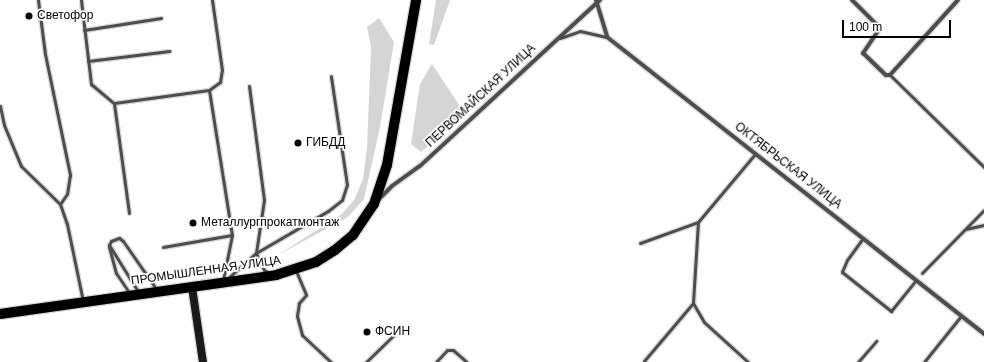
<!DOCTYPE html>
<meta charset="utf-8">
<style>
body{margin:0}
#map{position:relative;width:984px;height:362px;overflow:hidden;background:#fff;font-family:Arial,sans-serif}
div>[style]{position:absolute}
.green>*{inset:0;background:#d4d4d4}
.roads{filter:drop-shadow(1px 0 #dbdbdb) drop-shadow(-1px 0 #dbdbdb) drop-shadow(0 1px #dbdbdb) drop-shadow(0 -1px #dbdbdb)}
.service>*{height:3px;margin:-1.5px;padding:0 1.5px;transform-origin:1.5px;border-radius:1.5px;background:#4d4d4d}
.minor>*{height:4px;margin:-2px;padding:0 2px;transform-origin:2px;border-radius:2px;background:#4d4d4d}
.secondary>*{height:8px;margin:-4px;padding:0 4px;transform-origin:4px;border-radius:4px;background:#1a1a1a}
.primary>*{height:10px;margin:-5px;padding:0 5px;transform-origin:5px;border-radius:5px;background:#000}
.dots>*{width:11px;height:11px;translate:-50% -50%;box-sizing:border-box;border:2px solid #fff;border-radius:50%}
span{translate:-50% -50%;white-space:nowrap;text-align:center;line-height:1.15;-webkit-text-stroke:3.5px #fff;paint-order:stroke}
.poi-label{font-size:12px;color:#000}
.left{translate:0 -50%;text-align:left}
.street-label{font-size:12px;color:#000}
.scale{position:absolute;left:842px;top:20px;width:109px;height:18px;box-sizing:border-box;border:2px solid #000;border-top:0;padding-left:5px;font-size:12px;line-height:14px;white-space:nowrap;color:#000;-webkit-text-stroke:3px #fff;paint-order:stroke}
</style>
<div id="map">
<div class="green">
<div style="clip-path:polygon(436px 0,450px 0,434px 45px,429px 44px)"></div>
<div style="clip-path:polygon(379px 18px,394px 42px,380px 127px,364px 199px,348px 217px,278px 255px,342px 214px,354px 200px,363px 179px,367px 148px,371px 47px,367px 27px)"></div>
<div style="clip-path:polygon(432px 64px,465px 114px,421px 152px,411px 144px,420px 84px)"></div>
</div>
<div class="roads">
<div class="service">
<div style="left:38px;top:0;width:54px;rotate:82.6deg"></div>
<div style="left:45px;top:54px;width:124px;rotate:78.3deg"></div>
<div style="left:70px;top:175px;width:19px;rotate:99deg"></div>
<div style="left:67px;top:194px;width:12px;rotate:125deg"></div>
<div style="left:81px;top:0;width:85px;rotate:83.2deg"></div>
<div style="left:91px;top:84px;width:30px;rotate:40deg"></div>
<div style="left:84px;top:30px;width:78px;rotate:-8.9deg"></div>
<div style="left:560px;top:38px;width:21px;rotate:-19deg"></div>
<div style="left:580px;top:31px;width:28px;rotate:13deg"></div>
<div style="left:88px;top:61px;width:82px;rotate:-7deg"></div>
<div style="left:890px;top:75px;width:132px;rotate:44.4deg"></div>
<div style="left:249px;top:86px;width:115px;rotate:82.5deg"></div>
<div style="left:264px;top:200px;width:54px;rotate:98.6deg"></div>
<div style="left:256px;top:253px;width:19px;rotate:65deg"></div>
<div style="left:264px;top:270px;width:7px;rotate:27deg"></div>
<div style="left:209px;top:90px;width:14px;rotate:-36deg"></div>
<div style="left:220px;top:82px;width:12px;rotate:-81deg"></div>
<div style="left:222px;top:70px;width:71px;rotate:-98.1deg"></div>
<div style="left:0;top:106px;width:19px;rotate:78deg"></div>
<div style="left:4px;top:125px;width:44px;rotate:67.5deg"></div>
<div style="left:21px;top:166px;width:54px;rotate:44.3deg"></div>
<div style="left:60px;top:204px;width:21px;rotate:71deg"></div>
<div style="left:67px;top:224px;width:79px;rotate:78.3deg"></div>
<div style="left:129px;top:213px;width:111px;rotate:-97.8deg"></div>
<div style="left:114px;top:103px;width:96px;rotate:-7.8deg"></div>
<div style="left:209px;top:90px;width:147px;rotate:81deg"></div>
<div style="left:966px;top:229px;width:18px;rotate:-13deg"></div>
<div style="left:863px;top:238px;width:27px;rotate:126deg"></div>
<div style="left:847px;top:260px;width:13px;rotate:113deg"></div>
<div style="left:842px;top:272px;width:63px;rotate:38.5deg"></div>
<div style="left:891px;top:311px;width:40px;rotate:-51deg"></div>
<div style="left:640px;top:243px;width:62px;rotate:-19.9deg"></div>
<div style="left:109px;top:247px;width:27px;rotate:75deg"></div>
<div style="left:116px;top:273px;width:25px;rotate:56deg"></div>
<div style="left:163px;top:247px;width:70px;rotate:-9.9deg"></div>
<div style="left:232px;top:235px;width:46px;rotate:101.3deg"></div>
<div style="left:296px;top:271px;width:26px;rotate:67deg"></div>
<div style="left:306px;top:295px;width:11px;rotate:131deg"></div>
<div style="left:299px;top:303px;width:13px;rotate:99deg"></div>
<div style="left:297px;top:316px;width:20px;rotate:75deg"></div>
<div style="left:302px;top:335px;width:40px;rotate:43deg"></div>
<div style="left:922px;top:273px;width:88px;rotate:-45.5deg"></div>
<div style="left:227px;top:279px;width:39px;rotate:-42deg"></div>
<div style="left:256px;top:253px;width:83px;rotate:-30.3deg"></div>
<div style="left:328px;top:211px;width:18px;rotate:-38deg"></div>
<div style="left:342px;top:200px;width:16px;rotate:-72deg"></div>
<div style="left:347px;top:185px;width:110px;rotate:-98.4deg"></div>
<div style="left:139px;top:293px;width:57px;rotate:-122deg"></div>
<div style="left:109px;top:245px;width:4px;rotate:-63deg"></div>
<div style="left:111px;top:241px;width:9px;rotate:-21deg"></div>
<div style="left:119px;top:238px;width:5px;rotate:37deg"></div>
<div style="left:123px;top:241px;width:60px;rotate:55.2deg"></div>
<div style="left:644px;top:361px;width:76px;rotate:-49.8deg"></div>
<div style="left:366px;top:362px;width:46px;rotate:-44.1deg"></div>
<div style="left:436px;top:362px;width:16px;rotate:-47deg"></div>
<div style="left:447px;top:350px;width:6px"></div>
<div style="left:453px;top:350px;width:18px;rotate:41deg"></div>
<div style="left:748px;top:362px;width:59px;rotate:-137.7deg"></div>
<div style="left:704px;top:322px;width:22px;rotate:-120deg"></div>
<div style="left:693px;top:303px;width:81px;rotate:-86.5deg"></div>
<div style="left:698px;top:222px;width:89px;rotate:-50deg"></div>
<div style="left:858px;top:362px;width:28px;rotate:-49deg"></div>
<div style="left:924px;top:362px;width:59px;rotate:-51.2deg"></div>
</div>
<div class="minor">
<div style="left:596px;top:0;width:39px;rotate:73deg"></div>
<div style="left:607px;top:37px;width:480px;rotate:38.2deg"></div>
<div style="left:852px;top:0;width:37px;rotate:45deg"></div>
<div style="left:878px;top:26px;width:5px;rotate:90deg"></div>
<div style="left:878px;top:31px;width:27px;rotate:124deg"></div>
<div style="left:863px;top:53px;width:32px;rotate:44deg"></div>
<div style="left:886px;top:75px;width:4px"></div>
<div style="left:890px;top:75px;width:101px;rotate:-47.8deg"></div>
<div style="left:379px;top:199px;width:18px;rotate:-45deg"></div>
<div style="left:392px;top:186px;width:34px;rotate:-36deg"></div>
<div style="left:420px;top:166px;width:245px;rotate:-42.7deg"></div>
</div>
<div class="secondary">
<div style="left:192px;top:287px;width:76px;rotate:81.7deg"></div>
</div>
<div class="primary">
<div style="left:0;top:314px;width:279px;rotate:-8deg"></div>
<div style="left:276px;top:275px;width:42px;rotate:-18deg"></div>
<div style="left:316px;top:262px;width:22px;rotate:-32deg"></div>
<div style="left:335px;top:250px;width:23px;rotate:-40deg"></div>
<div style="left:353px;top:235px;width:37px;rotate:-56deg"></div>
<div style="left:374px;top:204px;width:41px;rotate:-71.6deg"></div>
<div style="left:387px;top:165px;width:168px;rotate:-80deg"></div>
</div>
</div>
<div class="dots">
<div style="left:29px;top:16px;background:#000"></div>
<div style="left:298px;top:143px;background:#000"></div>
<div style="left:193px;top:223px;background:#000"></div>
<div style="left:367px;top:332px;background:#000"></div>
</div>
<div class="poi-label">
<span class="left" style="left:37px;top:16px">Светофор</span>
<span class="left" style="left:306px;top:143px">ГИБДД</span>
<span class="left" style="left:201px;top:223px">Металлургпрокатмонтаж</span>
<span class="left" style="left:375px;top:332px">ФСИН</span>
</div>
<div class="street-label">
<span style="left:481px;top:96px;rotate:-43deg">ПЕРВОМАЙСКАЯ УЛИЦА</span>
<span style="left:788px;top:166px;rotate:38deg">ОКТЯБРЬСКАЯ УЛИЦА</span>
<span style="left:206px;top:271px;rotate:-8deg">ПРОМЫШЛЕННАЯ УЛИЦА</span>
</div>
<div class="scale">100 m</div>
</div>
